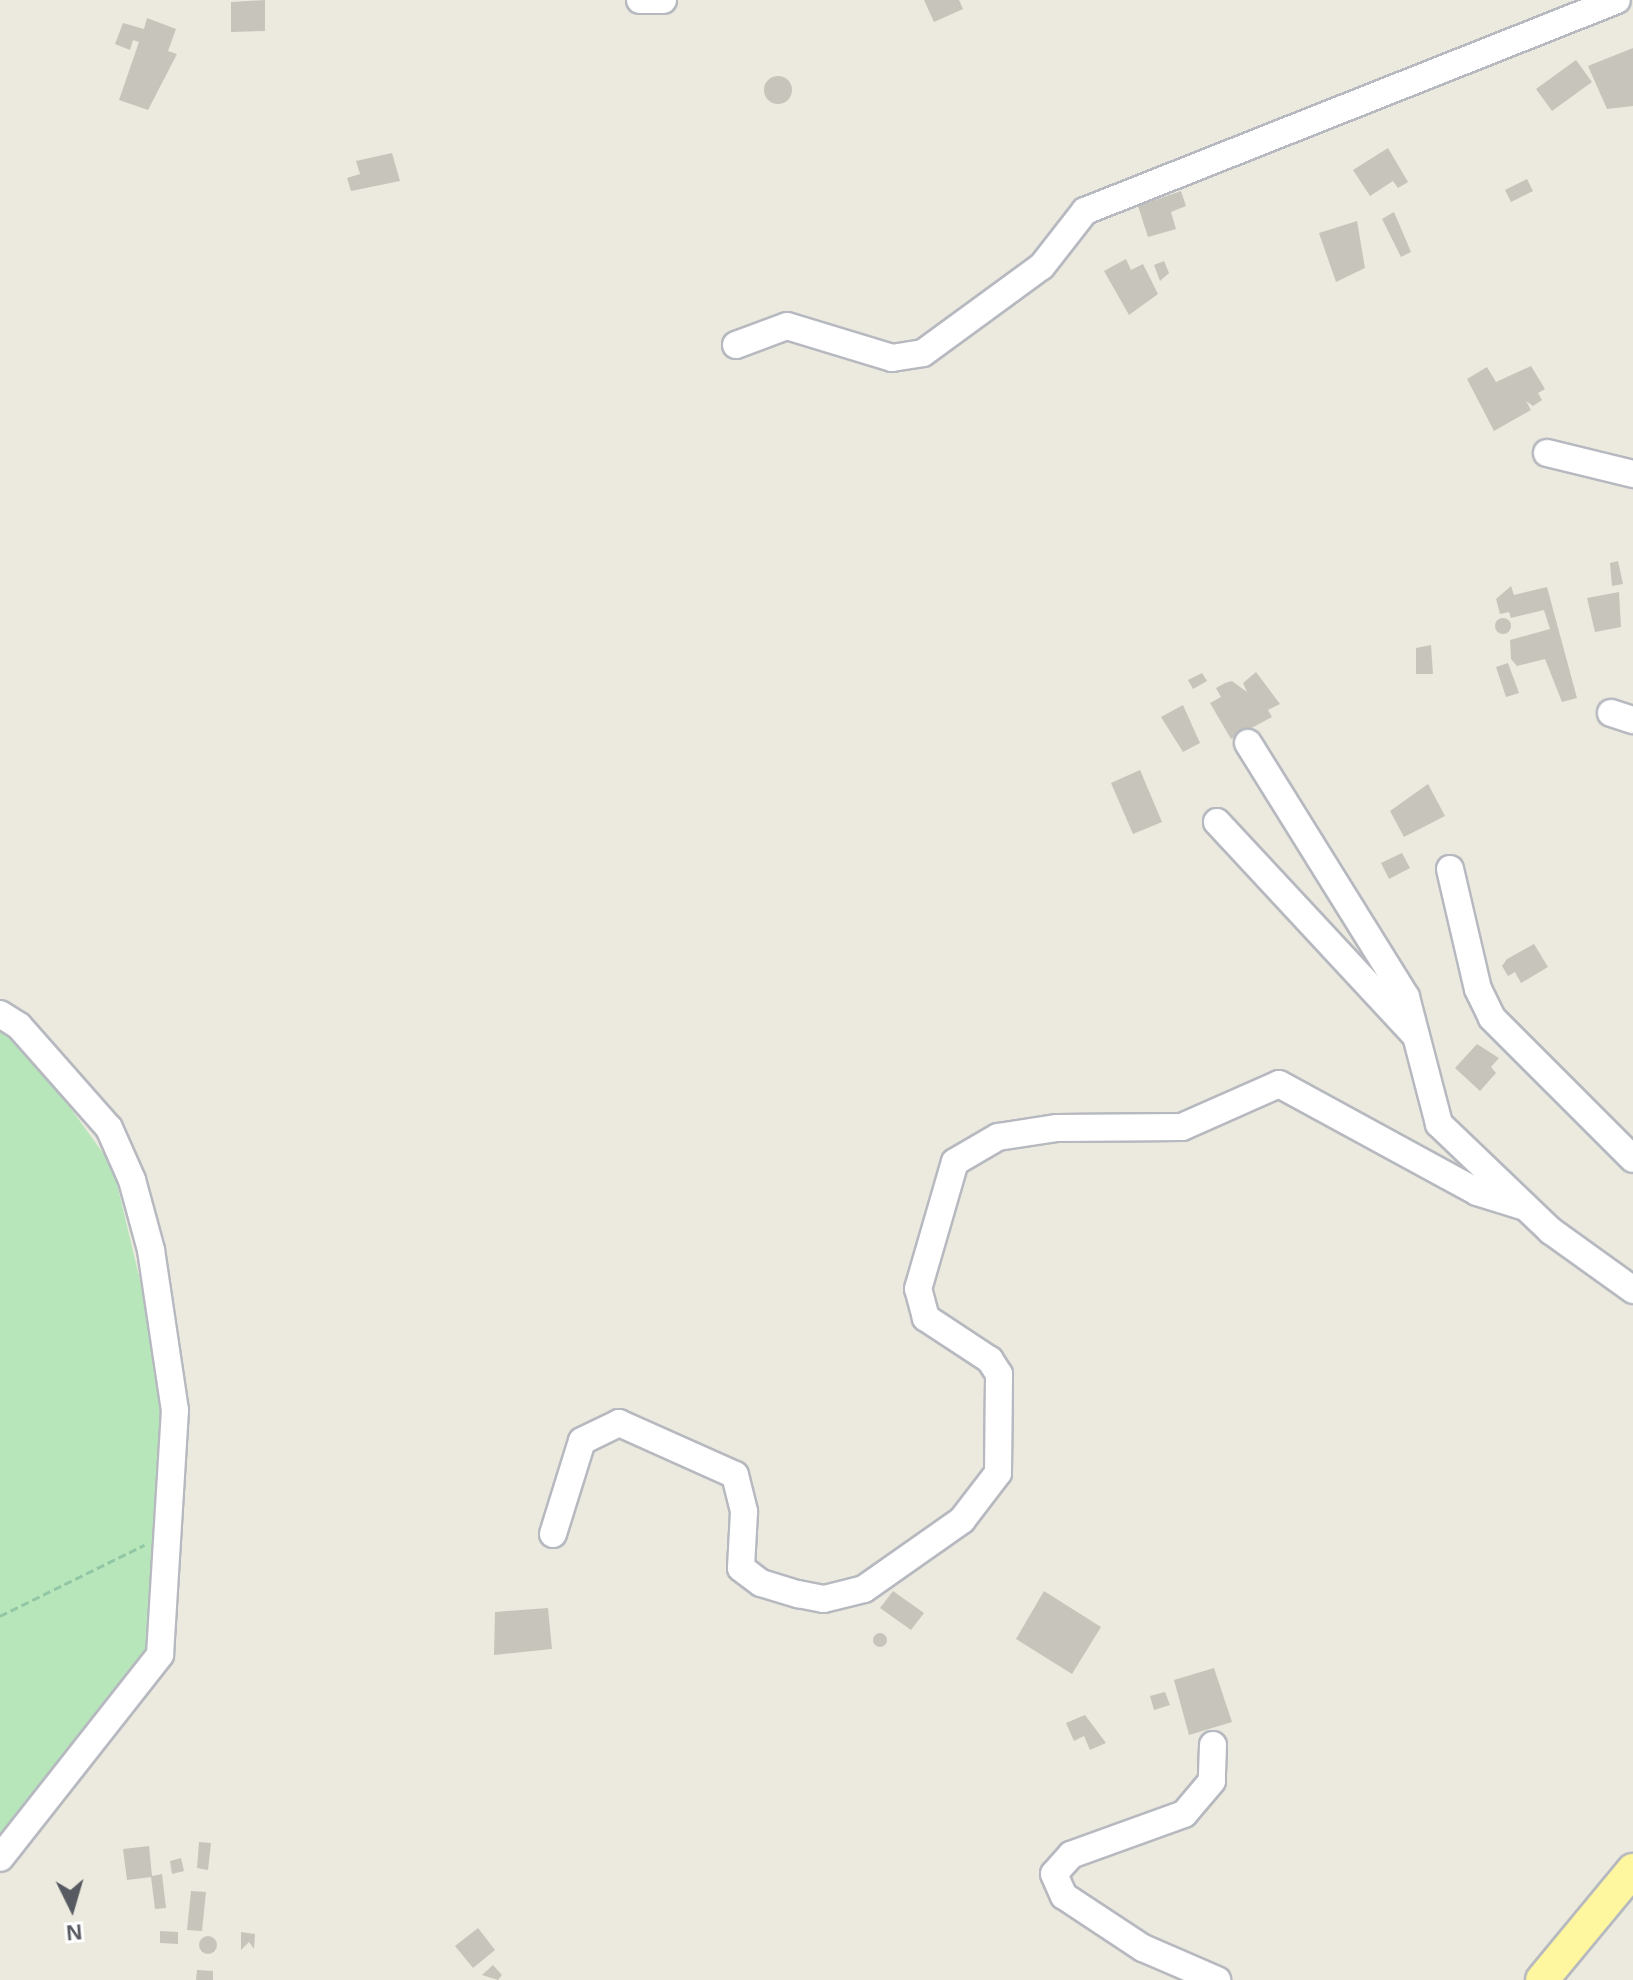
<!DOCTYPE html>
<style>
body{margin:0}
#map{position:relative;width:1633px;height:1980px;overflow:hidden;background:#eceade;font-family:Helvetica,sans-serif}
div>[style]{position:absolute}
.green>*{inset:0;background:#b8e6bb}
.building>*{inset:0;background:#c7c4bb}
.round{border-radius:50%}
.path>*{height:3px;margin-top:-1.5px;transform-origin:0;background:repeating-linear-gradient(90deg,#91c7a4 0 8px,transparent 0 12px)}
.roads{filter:drop-shadow(2px 0 #b6b9bf) drop-shadow(-2px 0 #b6b9bf) drop-shadow(0 2px #b6b9bf) drop-shadow(0 -2px #b6b9bf)}
.minor>*{height:26px;margin:-13px;padding:0 13px;transform-origin:13px;border-radius:13px;background:#fff}
.major>*{height:32px;margin:-16px;padding:0 16px;transform-origin:16px;border-radius:16px;background:#fff6a0}
span{translate:-50% -50%;white-space:nowrap;text-align:center;line-height:1.15;-webkit-text-stroke:6px #fff;paint-order:stroke}
.north{position:absolute;left:32px;top:1868px;width:80px;height:80px;-webkit-text-stroke:6px #fff;paint-order:stroke;rotate:175deg;font-size:22px;font-weight:700;line-height:32px;text-align:center;color:#575b61}
.north::after{content:'';display:block;margin:auto;width:28px;height:36px;background:#575b61;clip-path:polygon(50% 0,100% 100%,50% 72%,0 100%)}
</style>
<div id="map">
<div class="green">
<div style="clip-path:polygon(0 1028px,25px 1045px,113px 1167px,162px 1373px,148px 1653px,0 1834px)"></div>
</div>
<div class="building">
<div style="clip-path:polygon(265px 0,265px 31px,231px 32px,231px 2px)"></div>
<div style="clip-path:polygon(924px 0,959px 0,963px 9px,934px 22px)"></div>
<div style="clip-path:polygon(147px 18px,176px 29px,168px 51px,177px 54px,148px 110px,119px 100px,139px 42px,133px 40px,130px 50px,115px 44px,123px 23px,144px 29px)"></div>
<div style="clip-path:polygon(1633px 48px,1633px 106px,1607px 109px,1588px 66px)"></div>
<div style="clip-path:polygon(1576px 60px,1592px 82px,1552px 111px,1536px 89px)"></div>
<div class="round" style="left:764px;top:76px;width:28px;height:28px"></div>
<div style="clip-path:polygon(1388px 148px,1408px 182px,1398px 188px,1393px 181px,1370px 196px,1353px 170px)"></div>
<div style="clip-path:polygon(392px 153px,400px 181px,351px 191px,347px 178px,360px 174px,356px 161px)"></div>
<div style="clip-path:polygon(1527px 179px,1533px 191px,1511px 202px,1505px 190px)"></div>
<div style="clip-path:polygon(1181px 191px,1186px 206px,1171px 212px,1176px 229px,1148px 237px,1138px 206px)"></div>
<div style="clip-path:polygon(1394px 212px,1411px 252px,1401px 257px,1382px 219px)"></div>
<div style="clip-path:polygon(1357px 221px,1365px 268px,1336px 282px,1319px 233px)"></div>
<div style="clip-path:polygon(1126px 259px,1131px 270px,1143px 264px,1158px 294px,1129px 315px,1104px 271px)"></div>
<div style="clip-path:polygon(1164px 261px,1169px 273px,1160px 281px,1154px 265px)"></div>
<div style="clip-path:polygon(1531px 366px,1545px 389px,1538px 393px,1542px 400px,1533px 406px,1526px 401px,1531px 410px,1494px 431px,1467px 379px,1487px 367px,1496px 382px)"></div>
<div style="clip-path:polygon(1618px 561px,1623px 584px,1612px 586px,1610px 563px)"></div>
<div style="clip-path:polygon(1511px 586px,1514px 595px,1547px 587px,1577px 698px,1562px 702px,1545px 659px,1517px 666px,1511px 659px,1510px 640px,1550px 629px,1544px 610px,1511px 618px,1509px 612px,1500px 614px,1496px 599px)"></div>
<div style="clip-path:polygon(1619px 592px,1621px 627px,1595px 632px,1587px 598px)"></div>
<div class="round" style="left:1495px;top:618px;width:16px;height:16px"></div>
<div style="clip-path:polygon(1431px 645px,1433px 674px,1416px 674px,1416px 648px)"></div>
<div style="clip-path:polygon(1508px 663px,1519px 693px,1506px 697px,1496px 667px)"></div>
<div style="clip-path:polygon(1256px 672px,1280px 704px,1268px 710px,1272px 717px,1231px 739px,1210px 703px,1221px 697px,1216px 688px,1225px 683px,1232px 681px,1247px 692px,1243px 683px)"></div>
<div style="clip-path:polygon(1202px 673px,1207px 681px,1193px 689px,1188px 680px)"></div>
<div style="clip-path:polygon(1183px 705px,1200px 743px,1183px 752px,1161px 717px)"></div>
<div style="clip-path:polygon(1140px 770px,1162px 822px,1133px 834px,1111px 783px)"></div>
<div style="clip-path:polygon(1428px 784px,1445px 816px,1404px 837px,1390px 811px)"></div>
<div style="clip-path:polygon(1402px 853px,1410px 868px,1389px 879px,1381px 863px)"></div>
<div style="clip-path:polygon(1534px 944px,1548px 967px,1521px 983px,1515px 972px,1508px 976px,1502px 966px,1507px 959px)"></div>
<div style="clip-path:polygon(1477px 1044px,1499px 1058px,1491px 1067px,1496px 1073px,1480px 1091px,1455px 1068px)"></div>
<div style="clip-path:polygon(893px 1591px,924px 1613px,911px 1630px,880px 1608px)"></div>
<div style="clip-path:polygon(1044px 1591px,1101px 1627px,1072px 1674px,1016px 1639px)"></div>
<div style="clip-path:polygon(548px 1608px,552px 1649px,494px 1655px,495px 1612px)"></div>
<div class="round" style="left:873px;top:1633px;width:14px;height:14px"></div>
<div style="clip-path:polygon(1214px 1668px,1232px 1722px,1189px 1735px,1174px 1680px)"></div>
<div style="clip-path:polygon(1165px 1692px,1170px 1705px,1154px 1710px,1150px 1696px)"></div>
<div style="clip-path:polygon(1085px 1715px,1106px 1743px,1090px 1750px,1084px 1736px,1074px 1741px,1066px 1723px)"></div>
<div style="clip-path:polygon(199px 1842px,211px 1843px,208px 1870px,197px 1868px)"></div>
<div style="clip-path:polygon(149px 1846px,152px 1876px,162px 1874px,166px 1908px,155px 1909px,151px 1877px,127px 1880px,123px 1849px)"></div>
<div style="clip-path:polygon(181px 1858px,184px 1871px,172px 1874px,170px 1861px)"></div>
<div style="clip-path:polygon(191px 1891px,206px 1892px,202px 1931px,187px 1930px)"></div>
<div style="clip-path:polygon(478px 1928px,495px 1950px,473px 1968px,455px 1946px)"></div>
<div style="clip-path:polygon(160px 1931px,178px 1932px,178px 1944px,160px 1943px)"></div>
<div style="clip-path:polygon(241px 1932px,255px 1934px,254px 1949px,249px 1942px,241px 1950px)"></div>
<div class="round" style="left:199px;top:1936px;width:18px;height:18px"></div>
<div style="clip-path:polygon(493px 1965px,502px 1975px,498px 1980px,482px 1975px)"></div>
<div style="clip-path:polygon(197px 1970px,213px 1971px,213px 1980px,196px 1980px)"></div>
</div>
<div class="path">
<div style="left:0;top:1616px;width:161px;rotate:-26.2deg"></div>
</div>
<div class="roads">
<div class="minor">
<div style="left:640px;top:0;width:23px"></div>
<div style="left:736px;top:345px;width:54px;rotate:-20.4deg"></div>
<div style="left:787px;top:326px;width:110px;rotate:16.9deg"></div>
<div style="left:892px;top:358px;width:31px;rotate:-9deg"></div>
<div style="left:923px;top:353px;width:147px;rotate:-36.2deg"></div>
<div style="left:1042px;top:266px;width:70px;rotate:-52deg"></div>
<div style="left:1085px;top:211px;width:572px;rotate:-21.63deg"></div>
<div style="left:1547px;top:453px;width:89px;rotate:13.7deg"></div>
<div style="left:1611px;top:713px;width:23px;rotate:18deg"></div>
<div style="left:1248px;top:743px;width:299px;rotate:58.1deg"></div>
<div style="left:1406px;top:997px;width:131px;rotate:75.4deg"></div>
<div style="left:1439px;top:1124px;width:155px;rotate:43.7deg"></div>
<div style="left:1551px;top:1231px;width:101px;rotate:35.7deg"></div>
<div style="left:1217px;top:822px;width:288px;rotate:47.1deg"></div>
<div style="left:1450px;top:869px;width:123px;rotate:76.9deg"></div>
<div style="left:1478px;top:989px;width:32px;rotate:64deg"></div>
<div style="left:1492px;top:1018px;width:199px;rotate:45deg"></div>
<div style="left:0;top:1014px;width:22px;rotate:32deg"></div>
<div style="left:19px;top:1026px;width:136px;rotate:48.6deg"></div>
<div style="left:109px;top:1128px;width:57px;rotate:66.1deg"></div>
<div style="left:132px;top:1180px;width:73px;rotate:74.8deg"></div>
<div style="left:151px;top:1250px;width:162px;rotate:81.5deg"></div>
<div style="left:175px;top:1410px;width:245px;rotate:93.5deg"></div>
<div style="left:160px;top:1655px;width:258px;rotate:128.2deg"></div>
<div style="left:553px;top:1534px;width:97px;rotate:-72.7deg"></div>
<div style="left:582px;top:1441px;width:41px;rotate:-25.9deg"></div>
<div style="left:619px;top:1423px;width:127px;rotate:24.1deg"></div>
<div style="left:735px;top:1475px;width:38px;rotate:76deg"></div>
<div style="left:744px;top:1512px;width:56px;rotate:93.1deg"></div>
<div style="left:741px;top:1568px;width:25px;rotate:37deg"></div>
<div style="left:761px;top:1583px;width:39px;rotate:17deg"></div>
<div style="left:798px;top:1594px;width:26px;rotate:11deg"></div>
<div style="left:824px;top:1599px;width:41px;rotate:-14deg"></div>
<div style="left:864px;top:1589px;width:120px;rotate:-35.1deg"></div>
<div style="left:962px;top:1520px;width:59px;rotate:-52.5deg"></div>
<div style="left:998px;top:1473px;width:99px;rotate:-89.4deg"></div>
<div style="left:999px;top:1374px;width:17px;rotate:-123deg"></div>
<div style="left:990px;top:1360px;width:77px;rotate:-146.7deg"></div>
<div style="left:926px;top:1318px;width:30px;rotate:-105deg"></div>
<div style="left:918px;top:1289px;width:132px;rotate:-73.8deg"></div>
<div style="left:955px;top:1162px;width:50px;rotate:-30.2deg"></div>
<div style="left:998px;top:1137px;width:60px;rotate:-8.7deg"></div>
<div style="left:1057px;top:1128px;width:125px;rotate:-0.5deg"></div>
<div style="left:1182px;top:1127px;width:106px;rotate:-23.9deg"></div>
<div style="left:1279px;top:1084px;width:226px;rotate:28.6deg"></div>
<div style="left:1477px;top:1192px;width:50px;rotate:17.4deg"></div>
<div style="left:1213px;top:1745px;width:36px;rotate:92deg"></div>
<div style="left:1212px;top:1781px;width:43px;rotate:130.3deg"></div>
<div style="left:1184px;top:1814px;width:120px;rotate:160.1deg"></div>
<div style="left:1071px;top:1855px;width:25px;rotate:132deg"></div>
<div style="left:1054px;top:1874px;width:24px;rotate:66deg"></div>
<div style="left:1064px;top:1896px;width:95px;rotate:33.4deg"></div>
<div style="left:1143px;top:1948px;width:81px;rotate:23.4deg"></div>
</div>
<div class="major">
<div style="left:1542px;top:1980px;width:143px;rotate:-50.4deg"></div>
</div>
</div>
<div class="north">N</div>
</div>
